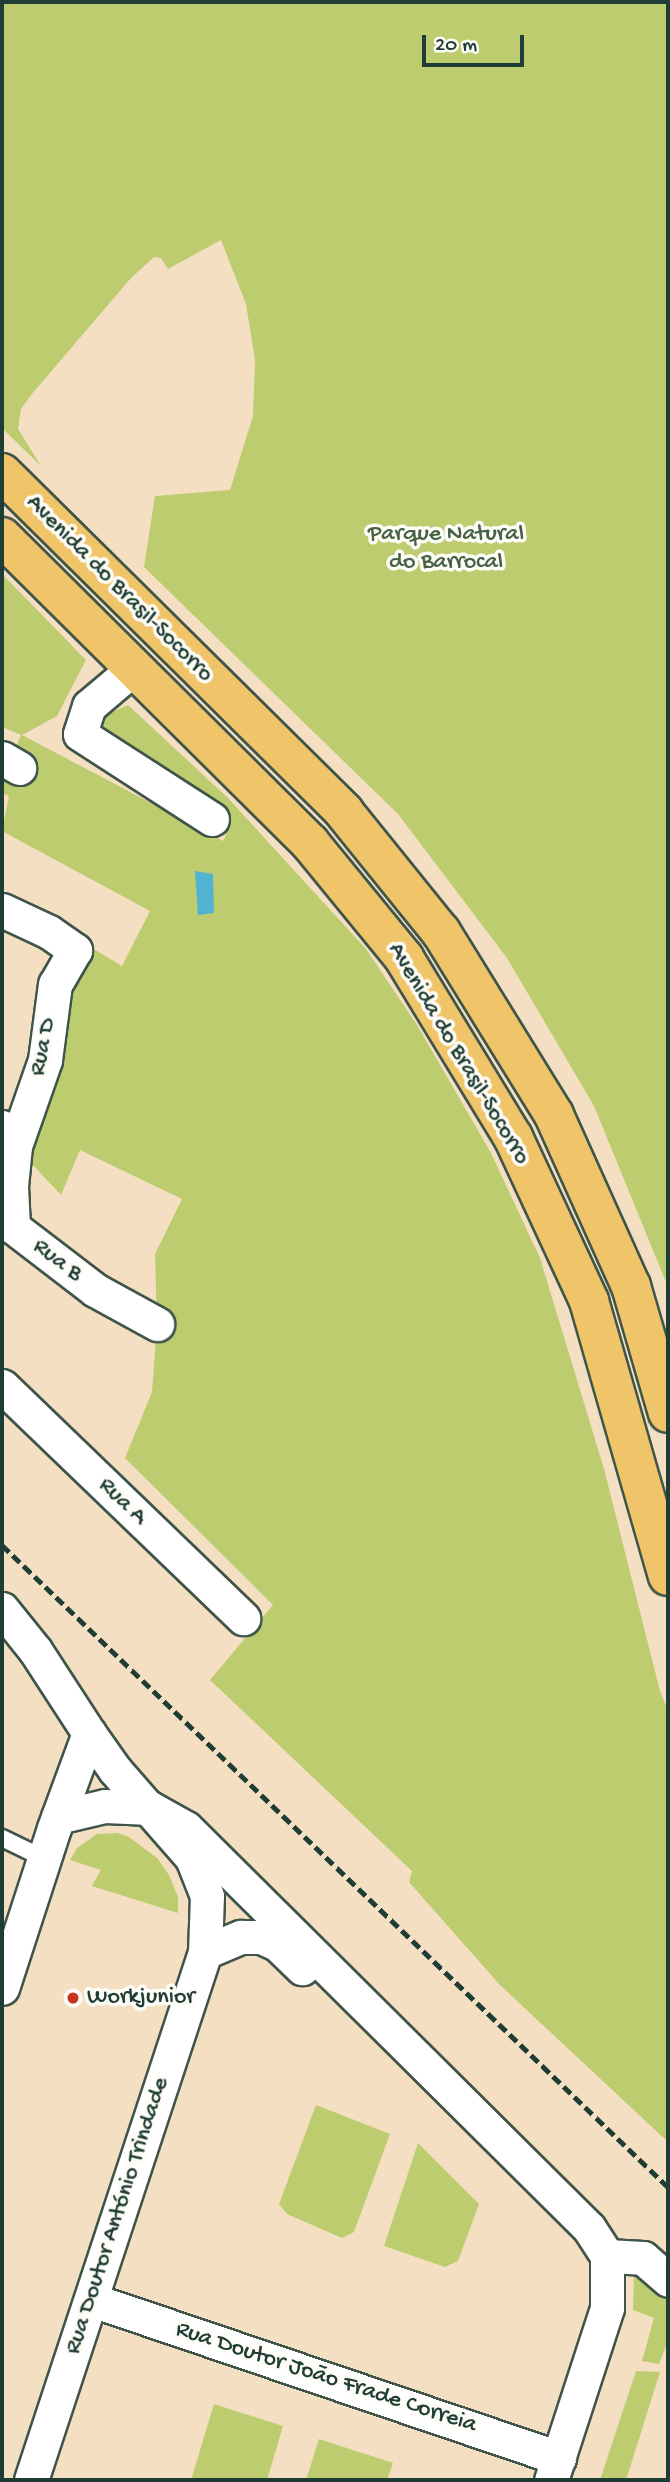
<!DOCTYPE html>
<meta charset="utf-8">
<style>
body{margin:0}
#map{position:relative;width:670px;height:2482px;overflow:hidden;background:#f4dfc2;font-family:"Gochi Hand",sans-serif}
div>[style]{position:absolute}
.green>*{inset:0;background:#bccc6f}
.water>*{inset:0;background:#52b2d1}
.roads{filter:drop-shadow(2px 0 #3f5549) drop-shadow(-2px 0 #3f5549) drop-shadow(0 2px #3f5549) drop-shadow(0 -2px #3f5549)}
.lane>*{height:16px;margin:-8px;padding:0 8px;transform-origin:8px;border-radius:8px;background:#fff}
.street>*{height:33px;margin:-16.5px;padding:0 16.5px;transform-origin:16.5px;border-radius:16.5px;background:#fff}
.primary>*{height:38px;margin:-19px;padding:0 19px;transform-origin:19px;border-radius:19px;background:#f0c469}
.rail>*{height:5px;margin-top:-2.5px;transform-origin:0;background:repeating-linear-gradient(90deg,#1f3d34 0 10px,transparent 0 15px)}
.dots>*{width:19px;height:19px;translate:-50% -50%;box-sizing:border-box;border:4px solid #fdfcf7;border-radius:50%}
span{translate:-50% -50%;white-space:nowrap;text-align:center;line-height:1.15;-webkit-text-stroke:7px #fdfcf7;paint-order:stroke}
.park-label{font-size:24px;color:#466143}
.street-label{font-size:24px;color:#1f3d34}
.poi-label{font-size:24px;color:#1f3d34}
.left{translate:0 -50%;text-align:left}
.frame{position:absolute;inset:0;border:4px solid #1f3d34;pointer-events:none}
.scale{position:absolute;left:422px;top:35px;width:102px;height:32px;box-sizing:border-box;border:4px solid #1f3d34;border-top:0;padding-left:9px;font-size:21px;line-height:24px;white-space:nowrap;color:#1f3d34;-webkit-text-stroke:5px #fdfcf7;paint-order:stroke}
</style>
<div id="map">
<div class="green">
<div style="clip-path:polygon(2px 2px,668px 2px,668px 1287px,594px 1106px,507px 958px,398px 814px,144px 567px,155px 496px,230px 490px,253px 416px,255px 360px,246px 304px,221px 240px,168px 269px,161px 258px,154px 257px,131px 278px,31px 395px,21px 409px,18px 429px,41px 466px,2px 428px)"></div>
<div style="clip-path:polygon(2px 574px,86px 660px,57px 716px,22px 735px,223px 841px,227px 833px,96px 732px,94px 720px,128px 705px,228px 798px,366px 949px,417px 1025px,491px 1153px,540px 1258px,604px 1469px,660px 1691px,668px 1711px,668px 2142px,500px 1985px,409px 1882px,412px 1871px,210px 1680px,273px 1605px,125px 1458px,152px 1392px,157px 1324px,155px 1254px,182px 1199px,80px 1150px,61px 1195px,15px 1146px,82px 942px,122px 966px,150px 911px,2px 831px,9px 796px,2px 793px,2px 780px,21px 735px,2px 727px)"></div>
<div style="clip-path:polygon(117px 1833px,129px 1837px,157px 1858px,169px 1875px,178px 1897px,178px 1913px,92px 1886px,101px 1870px,70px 1860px,77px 1848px,97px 1834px)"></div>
<div style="clip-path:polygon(316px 2105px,390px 2134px,354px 2232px,342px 2238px,287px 2214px,279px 2204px)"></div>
<div style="clip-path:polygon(418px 2143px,479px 2204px,458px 2261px,445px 2267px,384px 2246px)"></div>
<div style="clip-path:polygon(634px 2274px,647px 2275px,668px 2295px,668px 2341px,659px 2364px,642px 2361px,654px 2318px,633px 2310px)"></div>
<div style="clip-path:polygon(636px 2371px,660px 2372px,626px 2480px,600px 2480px)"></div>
<div style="clip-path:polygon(214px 2404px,283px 2426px,267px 2480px,191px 2480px)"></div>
<div style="clip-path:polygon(319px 2439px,393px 2463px,387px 2480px,306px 2480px)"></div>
</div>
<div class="water">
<div style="clip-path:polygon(195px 871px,213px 874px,214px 913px,198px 915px)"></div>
</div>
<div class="roads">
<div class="lane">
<div style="left:2px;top:1838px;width:48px;rotate:26deg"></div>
</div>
<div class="street">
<div style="left:134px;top:668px;width:59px;rotate:139.8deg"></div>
<div style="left:89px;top:706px;width:29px;rotate:108deg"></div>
<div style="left:80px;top:734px;width:157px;rotate:32.8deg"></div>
<div style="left:2px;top:758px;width:20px;rotate:30deg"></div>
<div style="left:2px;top:910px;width:52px;rotate:25.1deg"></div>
<div style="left:49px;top:932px;width:32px;rotate:35deg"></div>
<div style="left:75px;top:950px;width:39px;rotate:120deg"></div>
<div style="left:55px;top:984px;width:77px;rotate:97.5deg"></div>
<div style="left:45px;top:1060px;width:91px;rotate:109.2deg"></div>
<div style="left:2px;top:1127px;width:23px;rotate:56deg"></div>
<div style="left:15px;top:1146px;width:40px;rotate:95.7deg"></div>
<div style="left:11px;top:1186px;width:41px;rotate:87.2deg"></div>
<div style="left:13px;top:1227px;width:103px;rotate:37.5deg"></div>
<div style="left:95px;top:1290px;width:71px;rotate:28.7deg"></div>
<div style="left:2px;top:1386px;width:335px;rotate:43.9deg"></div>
<div style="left:2px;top:1609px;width:53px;rotate:51.2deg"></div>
<div style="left:35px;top:1650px;width:99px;rotate:57deg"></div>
<div style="left:89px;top:1733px;width:101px;rotate:110.2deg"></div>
<div style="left:54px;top:1828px;width:168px;rotate:108deg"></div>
<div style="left:58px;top:1817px;width:48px;rotate:-13.2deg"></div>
<div style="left:105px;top:1806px;width:45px;rotate:2.5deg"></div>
<div style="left:150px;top:1808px;width:41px;rotate:29.1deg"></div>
<div style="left:186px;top:1828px;width:568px;rotate:44.79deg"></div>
<div style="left:589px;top:2228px;width:33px;rotate:57deg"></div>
<div style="left:607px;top:2256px;width:52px;rotate:90deg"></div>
<div style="left:607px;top:2308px;width:181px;rotate:108deg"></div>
<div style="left:205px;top:1952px;width:39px;rotate:-23deg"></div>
<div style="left:241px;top:1937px;width:20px"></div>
<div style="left:261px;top:1937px;width:17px;rotate:24deg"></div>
<div style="left:277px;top:1944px;width:35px;rotate:44deg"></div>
<div style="left:607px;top:2256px;width:36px;rotate:3deg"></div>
<div style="left:643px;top:2258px;width:33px;rotate:41deg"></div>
<div style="left:92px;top:2300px;width:493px;rotate:18.7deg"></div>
<div style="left:31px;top:2480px;width:556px;rotate:-71.76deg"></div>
<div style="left:205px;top:1952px;width:56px;rotate:-88deg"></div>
<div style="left:207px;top:1896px;width:41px;rotate:-111.5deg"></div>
<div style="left:192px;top:1858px;width:117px;rotate:-131.2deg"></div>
<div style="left:115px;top:1770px;width:45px;rotate:-125.1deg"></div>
</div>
<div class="primary">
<div style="left:2px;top:473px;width:482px;rotate:44.7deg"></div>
<div style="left:344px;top:812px;width:154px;rotate:51.1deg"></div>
<div style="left:441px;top:932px;width:215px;rotate:58.3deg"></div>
<div style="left:554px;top:1115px;width:188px;rotate:65.8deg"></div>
<div style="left:631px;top:1286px;width:132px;rotate:73.8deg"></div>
<div style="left:2px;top:537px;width:434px;rotate:44.8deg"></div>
<div style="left:310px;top:843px;width:149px;rotate:50.7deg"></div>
<div style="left:404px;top:958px;width:210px;rotate:58.7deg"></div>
<div style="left:513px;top:1137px;width:181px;rotate:65.1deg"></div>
<div style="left:589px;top:1301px;width:286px;rotate:74deg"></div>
</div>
</div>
<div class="rail">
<div style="left:2px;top:1545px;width:925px;rotate:43.95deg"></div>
</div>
<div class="dots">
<div style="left:73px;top:1998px;background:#c8321e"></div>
</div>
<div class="park-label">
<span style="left:446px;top:549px">Parque Natural<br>do Barrocal</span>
</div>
<div class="street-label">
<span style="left:119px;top:589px;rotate:45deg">Avenida do Brasil-Socorro</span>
<span style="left:44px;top:1047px;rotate:-79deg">Rua D</span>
<span style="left:458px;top:1054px;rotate:59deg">Avenida do Brasil-Socorro</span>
<span style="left:57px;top:1261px;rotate:37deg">Rua B</span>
<span style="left:122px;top:1502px;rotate:44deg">Rua A</span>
<span style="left:118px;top:2216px;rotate:-72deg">Rua Doutor António Trindade</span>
<span style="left:326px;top:2378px;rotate:18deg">Rua Doutor João Frade Correia</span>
</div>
<div class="poi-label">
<span class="left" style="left:87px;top:1998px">Workjunior</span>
</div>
<div class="frame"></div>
<div class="scale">20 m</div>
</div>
